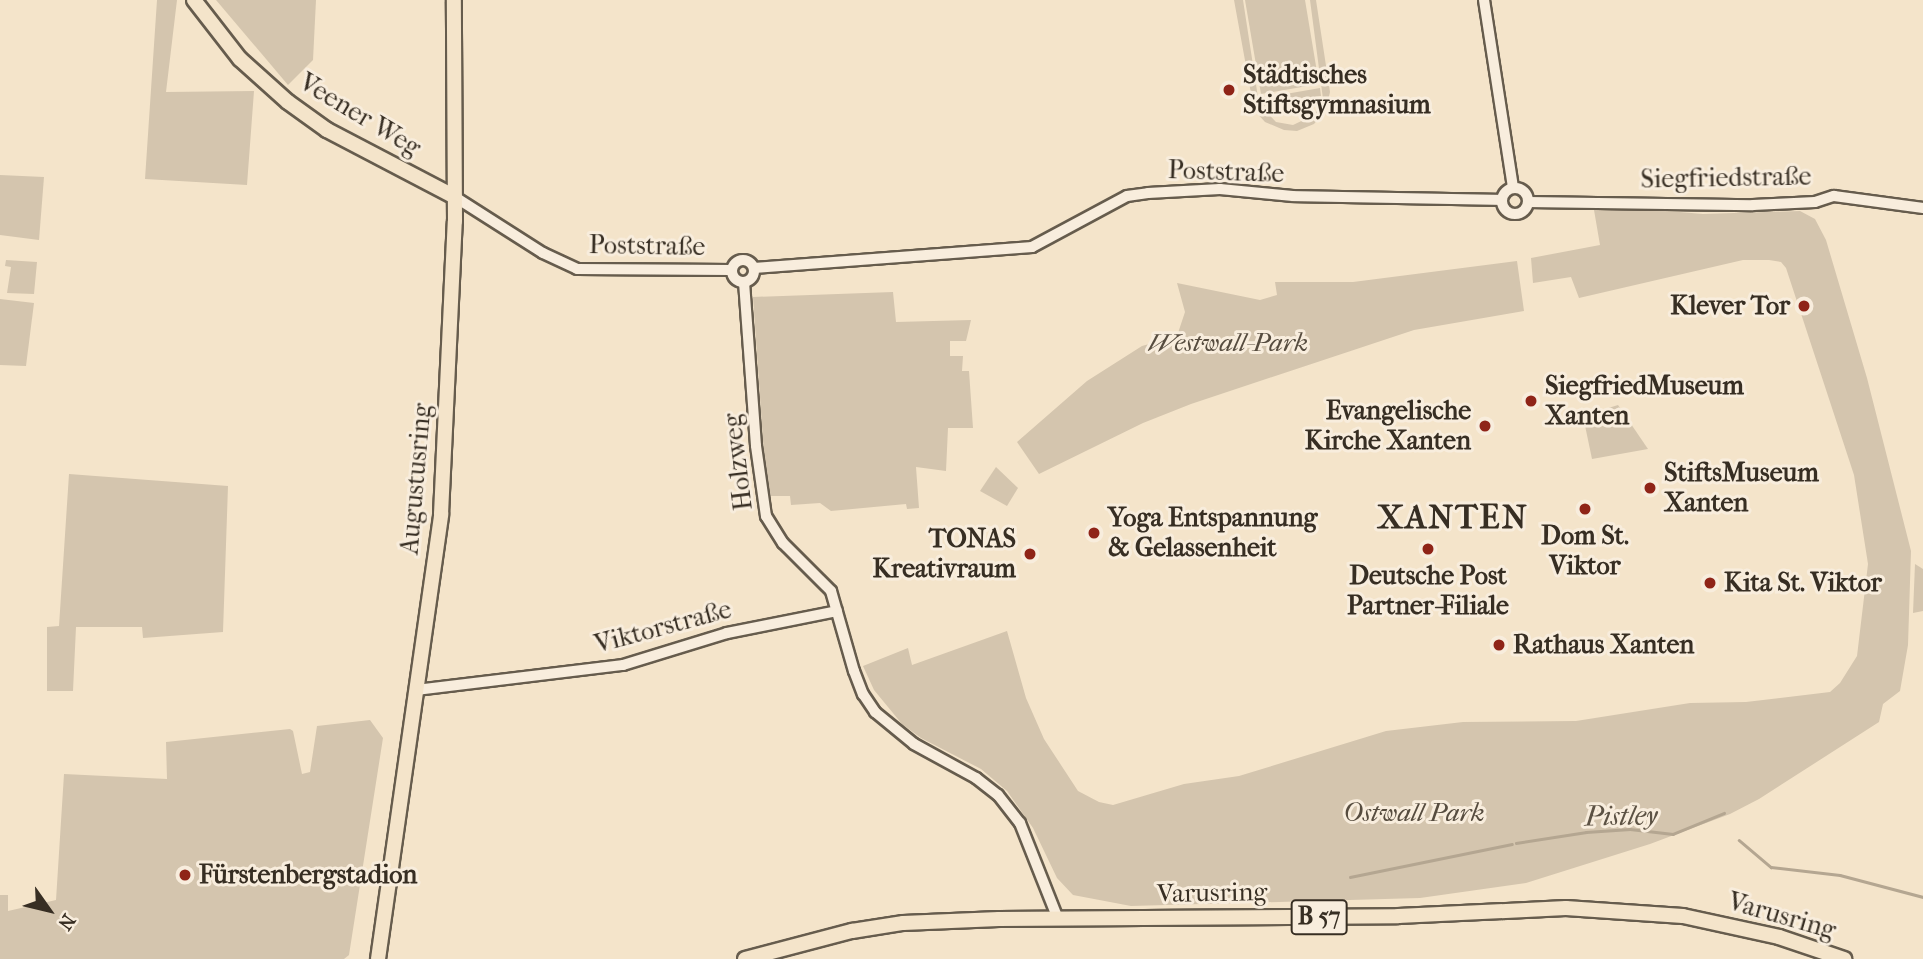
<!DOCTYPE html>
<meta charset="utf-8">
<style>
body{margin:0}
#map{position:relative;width:1923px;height:959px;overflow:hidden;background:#f4e4ca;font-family:"IM FELL French Canon",serif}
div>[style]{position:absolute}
.green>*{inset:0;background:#d4c5ae}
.stream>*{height:2.5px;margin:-1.25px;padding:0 1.25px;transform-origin:1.25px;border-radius:1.25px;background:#b4a691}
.roads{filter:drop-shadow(2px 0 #665c4d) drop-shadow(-2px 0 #665c4d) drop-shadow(0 2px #665c4d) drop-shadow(0 -2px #665c4d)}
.minor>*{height:10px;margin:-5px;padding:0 5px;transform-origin:5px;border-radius:5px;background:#f8eddd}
.minor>.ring{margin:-5px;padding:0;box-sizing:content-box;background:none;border:10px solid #f8eddd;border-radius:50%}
.major>*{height:14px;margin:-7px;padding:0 7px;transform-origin:7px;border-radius:7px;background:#f4e4ca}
.dots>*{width:19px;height:19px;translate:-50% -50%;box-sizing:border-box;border:4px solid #f8eddd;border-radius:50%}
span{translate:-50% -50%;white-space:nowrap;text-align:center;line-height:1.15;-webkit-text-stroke:6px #f8eddd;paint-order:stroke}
.shield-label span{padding:2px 5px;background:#f8eddd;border:2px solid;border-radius:5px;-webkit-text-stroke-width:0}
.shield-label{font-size:24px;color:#372e23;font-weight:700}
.poi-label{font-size:26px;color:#372e23;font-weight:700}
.left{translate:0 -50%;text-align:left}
.right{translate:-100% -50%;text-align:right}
.street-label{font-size:26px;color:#372e23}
.park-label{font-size:26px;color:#564c3f;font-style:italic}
.water-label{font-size:28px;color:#5c5244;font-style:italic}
.district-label{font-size:33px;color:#372e23;font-weight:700;letter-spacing:2px}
.north{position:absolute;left:14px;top:875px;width:70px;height:70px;-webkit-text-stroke:5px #f8eddd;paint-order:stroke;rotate:124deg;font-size:19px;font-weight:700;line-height:28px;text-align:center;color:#372e23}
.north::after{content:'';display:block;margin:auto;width:24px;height:32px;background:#372e23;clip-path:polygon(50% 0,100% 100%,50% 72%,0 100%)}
</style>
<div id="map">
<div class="green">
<div style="clip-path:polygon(157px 0,177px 0,166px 92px,254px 91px,247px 185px,145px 179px)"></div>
<div style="clip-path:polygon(216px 0,316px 0,313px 60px,288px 85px)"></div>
<div style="clip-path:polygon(1234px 0,1243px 0,1259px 104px,1276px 122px,1293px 125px,1314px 115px,1323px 99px,1310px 0,1316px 0,1330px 92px,1326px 109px,1314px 124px,1297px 131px,1284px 130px,1265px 122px,1254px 110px)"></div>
<div style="clip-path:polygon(1245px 0,1305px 0,1319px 84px,1261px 94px)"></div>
<div style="clip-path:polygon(1320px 88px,1321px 96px,1264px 106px,1263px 98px)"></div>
<div style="clip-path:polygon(0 175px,44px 177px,39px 240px,0 235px)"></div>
<div style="clip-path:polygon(1644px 209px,1703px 214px,1800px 211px,1815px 219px,1826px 240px,1867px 378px,1911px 551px,1908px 645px,1900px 691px,1883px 704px,1879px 722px,1759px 799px,1730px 814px,1650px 844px,1526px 883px,1420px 898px,1131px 906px,1073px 895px,1057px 878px,1033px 828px,1007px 791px,981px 769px,921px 738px,902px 724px,874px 690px,863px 666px,908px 648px,912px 665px,1007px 631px,1026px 698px,1044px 739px,1078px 791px,1099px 802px,1113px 805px,1184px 784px,1239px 776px,1386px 731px,1463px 722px,1576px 721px,1690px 703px,1746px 702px,1830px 692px,1840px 683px,1857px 656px,1868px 564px,1854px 475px,1786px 268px,1781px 262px,1769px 260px,1743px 260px,1579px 298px,1571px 277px,1533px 283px,1531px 258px,1600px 245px,1594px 210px)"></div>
<div style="clip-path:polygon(6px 260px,37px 262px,34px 294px,7px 293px,11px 267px,5px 266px)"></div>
<div style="clip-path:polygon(1517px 261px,1524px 311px,1414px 330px,1191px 404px,1143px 423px,1039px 474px,1017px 442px,1087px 381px,1142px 346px,1177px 336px,1185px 312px,1177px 283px,1260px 300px,1277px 295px,1275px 282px,1353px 282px)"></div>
<div style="clip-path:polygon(893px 292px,896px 322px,971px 320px,966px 341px,950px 341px,950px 356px,963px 356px,962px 371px,969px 371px,973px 428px,948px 428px,946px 471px,916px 467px,919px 508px,907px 509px,906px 504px,831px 511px,820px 503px,791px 505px,790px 496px,770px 496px,765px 469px,753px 297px)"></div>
<div style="clip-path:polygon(0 299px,34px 303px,26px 366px,0 365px)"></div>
<div style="clip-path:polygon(1618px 405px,1648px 449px,1592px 459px,1583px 416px)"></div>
<div style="clip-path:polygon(996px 467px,1018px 488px,1007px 506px,980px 491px)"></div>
<div style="clip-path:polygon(69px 474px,228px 486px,223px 632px,143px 638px,142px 627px,76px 627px,73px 691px,47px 691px,47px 627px,59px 626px)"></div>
<div style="clip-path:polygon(1915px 564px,1923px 569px,1923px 611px,1913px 613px)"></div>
<div style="clip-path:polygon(370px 720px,383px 738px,349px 955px,344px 959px,0 959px,0 895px,8px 895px,8px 911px,56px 900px,64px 774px,167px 779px,166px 742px,290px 729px,293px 731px,302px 774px,310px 772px,317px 726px)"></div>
</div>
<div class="stream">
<div style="left:1739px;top:840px;width:42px;rotate:40.2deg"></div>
<div style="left:1771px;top:867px;width:69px;rotate:6.6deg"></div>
<div style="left:1840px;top:875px;width:86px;rotate:14.8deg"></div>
<div style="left:1516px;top:843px;width:71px;rotate:-8.9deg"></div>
<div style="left:1586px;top:832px;width:44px;rotate:-3.9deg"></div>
<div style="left:1630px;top:829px;width:43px;rotate:6.6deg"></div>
<div style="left:1673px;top:834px;width:55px;rotate:-22.4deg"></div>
<div style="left:1350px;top:877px;width:165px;rotate:-11.5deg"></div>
</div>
<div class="roads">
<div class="minor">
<div style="left:1484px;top:0;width:190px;rotate:81.2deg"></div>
<div class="ring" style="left:1502px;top:188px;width:16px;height:16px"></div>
<div style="left:455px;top:197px;width:104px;rotate:32.5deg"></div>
<div style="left:543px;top:253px;width:38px;rotate:25deg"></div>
<div style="left:577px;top:269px;width:154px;rotate:0.4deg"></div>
<div style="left:1528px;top:202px;width:225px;rotate:0.8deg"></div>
<div style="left:1753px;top:205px;width:62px;rotate:-2.8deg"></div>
<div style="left:1815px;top:202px;width:20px;rotate:-18deg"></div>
<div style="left:1834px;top:196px;width:90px;rotate:7.7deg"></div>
<div class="ring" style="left:732px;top:260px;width:12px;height:12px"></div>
<div style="left:754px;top:268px;width:279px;rotate:-4.3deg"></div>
<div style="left:1032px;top:247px;width:108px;rotate:-28.2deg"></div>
<div style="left:1127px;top:196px;width:21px;rotate:-8deg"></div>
<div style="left:1148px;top:193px;width:72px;rotate:-3.2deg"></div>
<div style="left:1220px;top:189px;width:73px;rotate:5.5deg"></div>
<div style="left:1293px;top:196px;width:208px;rotate:1.1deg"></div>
<div style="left:744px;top:282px;width:164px;rotate:85.8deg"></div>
<div style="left:756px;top:446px;width:71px;rotate:81.9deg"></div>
<div style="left:766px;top:516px;width:32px;rotate:58deg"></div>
<div style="left:783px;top:543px;width:68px;rotate:45deg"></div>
<div style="left:831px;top:591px;width:83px;rotate:74deg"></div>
<div style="left:854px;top:671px;width:25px;rotate:69deg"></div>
<div style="left:863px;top:694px;width:22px;rotate:56deg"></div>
<div style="left:875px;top:712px;width:50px;rotate:39.4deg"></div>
<div style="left:914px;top:744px;width:71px;rotate:28.7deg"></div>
<div style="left:976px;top:778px;width:28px;rotate:38deg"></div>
<div style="left:998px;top:795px;width:36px;rotate:52deg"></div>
<div style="left:1020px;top:823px;width:103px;rotate:68.4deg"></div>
<div style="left:416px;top:690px;width:209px;rotate:-6.9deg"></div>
<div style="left:623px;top:665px;width:109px;rotate:-17.1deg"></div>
<div style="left:727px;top:633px;width:112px;rotate:-11.3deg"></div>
</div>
<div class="major">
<div style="left:194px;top:0;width:75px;rotate:52.1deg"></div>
<div style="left:240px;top:59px;width:64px;rotate:41.9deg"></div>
<div style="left:288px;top:102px;width:48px;rotate:35.7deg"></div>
<div style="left:327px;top:130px;width:144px;rotate:27.6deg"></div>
<div style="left:378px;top:959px;width:449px;rotate:-81.9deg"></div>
<div style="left:441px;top:514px;width:293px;rotate:-87.3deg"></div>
<div style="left:455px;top:221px;width:221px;rotate:-90.3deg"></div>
<div style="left:745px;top:959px;width:111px;rotate:-14.7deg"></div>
<div style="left:852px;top:931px;width:52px;rotate:-8.9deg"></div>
<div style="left:903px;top:923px;width:96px;rotate:-2.4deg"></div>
<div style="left:999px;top:919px;width:399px;rotate:-0.4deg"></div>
<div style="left:1398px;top:916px;width:168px;rotate:-2.7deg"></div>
<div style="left:1566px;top:908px;width:117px;rotate:3.9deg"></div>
<div style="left:1683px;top:916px;width:98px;rotate:12.3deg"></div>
<div style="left:1779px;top:937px;width:69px;rotate:18.7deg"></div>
</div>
</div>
<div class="dots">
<div style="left:1229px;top:90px;background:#8f2418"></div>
<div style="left:1804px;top:306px;background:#8f2418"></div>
<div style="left:1531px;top:401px;background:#8f2418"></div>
<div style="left:1485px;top:426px;background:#8f2418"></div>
<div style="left:1650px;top:488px;background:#8f2418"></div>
<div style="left:1585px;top:509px;background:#8f2418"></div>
<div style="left:1094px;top:533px;background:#8f2418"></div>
<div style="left:1428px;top:549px;background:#8f2418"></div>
<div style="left:1030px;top:554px;background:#8f2418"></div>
<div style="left:1710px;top:583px;background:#8f2418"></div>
<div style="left:1499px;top:645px;background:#8f2418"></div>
<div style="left:185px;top:875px;background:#8f2418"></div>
</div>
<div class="shield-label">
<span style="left:1319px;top:917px">B 57</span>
</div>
<div class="poi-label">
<span class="left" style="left:1243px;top:90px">Städtisches<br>Stiftsgymnasium</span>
<span class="right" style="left:1790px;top:306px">Klever Tor</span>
<span class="left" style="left:1545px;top:401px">SiegfriedMuseum<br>Xanten</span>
<span class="right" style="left:1471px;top:426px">Evangelische<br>Kirche Xanten</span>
<span class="left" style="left:1664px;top:488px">StiftsMuseum<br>Xanten</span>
<span class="left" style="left:1108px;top:533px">Yoga Entspannung<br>&amp; Gelassenheit</span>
<span style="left:1585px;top:551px">Dom St.<br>Viktor</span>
<span class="right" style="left:1016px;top:554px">TONAS<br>Kreativraum</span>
<span style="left:1428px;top:591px">Deutsche Post<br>Partner-Filiale</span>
<span class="left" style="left:1724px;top:583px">Kita St. Viktor</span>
<span class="left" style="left:1513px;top:645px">Rathaus Xanten</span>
<span class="left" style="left:199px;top:875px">Fürstenbergstadion</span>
</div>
<div class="street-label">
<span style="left:360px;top:115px;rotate:31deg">Veener Weg</span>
<span style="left:1226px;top:172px;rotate:2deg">Poststraße</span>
<span style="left:1726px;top:178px;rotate:-1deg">Siegfriedstraße</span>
<span style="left:647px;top:246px;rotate:1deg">Poststraße</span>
<span style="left:738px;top:462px;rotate:-97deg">Holzweg</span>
<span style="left:416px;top:479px;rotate:-85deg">Augustusring</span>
<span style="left:663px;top:627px;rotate:-15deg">Viktorstraße</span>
<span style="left:1212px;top:893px;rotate:-1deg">Varusring</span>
<span style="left:1782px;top:916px;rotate:16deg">Varusring</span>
</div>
<div class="park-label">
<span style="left:1228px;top:343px">Westwall-Park</span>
<span style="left:1414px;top:813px">Ostwall Park</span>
</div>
<div class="water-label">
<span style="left:1621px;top:816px;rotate:-1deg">Pistley</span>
</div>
<div class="district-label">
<span style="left:1453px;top:518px">XANTEN</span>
</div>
<div class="north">N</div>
</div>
